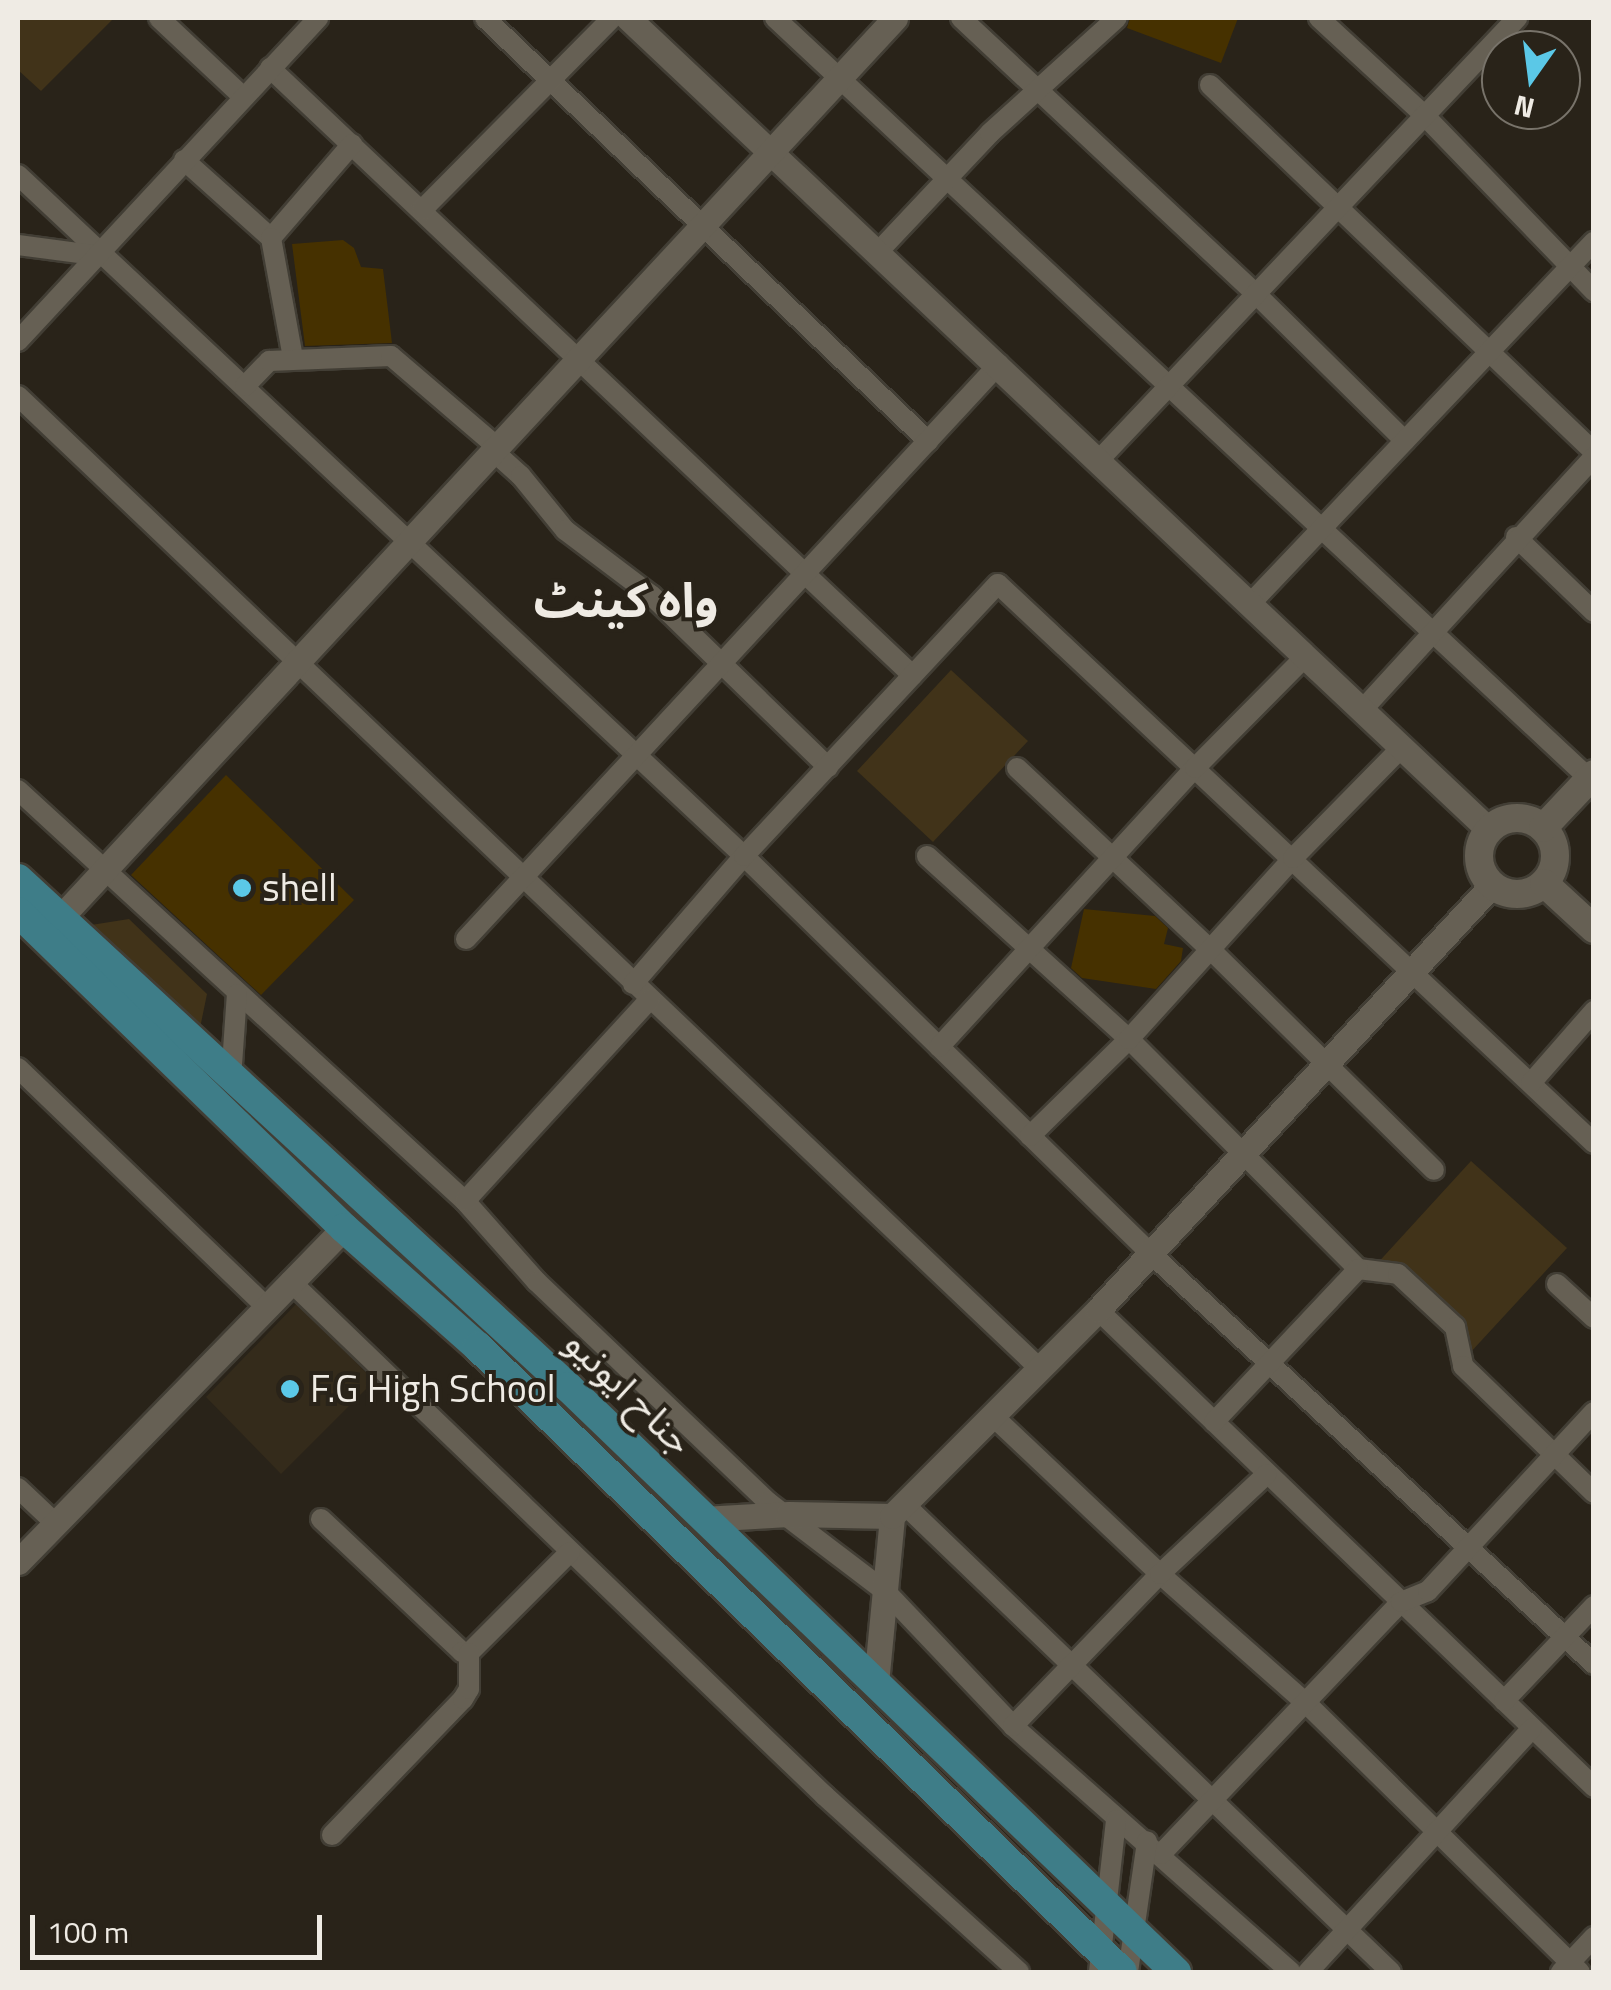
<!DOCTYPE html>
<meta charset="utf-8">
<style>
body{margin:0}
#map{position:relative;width:1611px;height:1990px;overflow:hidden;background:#292319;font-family:"Titillium Web","Noto Sans Arabic",sans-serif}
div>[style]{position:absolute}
.built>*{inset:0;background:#342b1b}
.green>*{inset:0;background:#413319}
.building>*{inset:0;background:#463100}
.roads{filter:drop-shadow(2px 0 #423e35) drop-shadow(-2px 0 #423e35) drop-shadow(0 2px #423e35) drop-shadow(0 -2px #423e35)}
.minor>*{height:20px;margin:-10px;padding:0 10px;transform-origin:10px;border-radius:10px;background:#666054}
.tertiary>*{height:25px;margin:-12.5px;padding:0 12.5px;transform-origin:12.5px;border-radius:12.5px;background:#666054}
.secondary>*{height:28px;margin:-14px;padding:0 14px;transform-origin:14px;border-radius:14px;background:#666054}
.secondary>.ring{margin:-14px;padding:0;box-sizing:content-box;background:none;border:28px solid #666054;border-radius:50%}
.primary>*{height:30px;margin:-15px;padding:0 15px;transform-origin:15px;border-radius:15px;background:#3e7d88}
.dots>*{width:28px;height:28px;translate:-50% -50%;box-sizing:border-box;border:5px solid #292319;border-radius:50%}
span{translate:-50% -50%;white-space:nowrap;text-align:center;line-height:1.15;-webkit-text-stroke:8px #292319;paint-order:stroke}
.poi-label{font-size:38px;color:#efebe4}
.left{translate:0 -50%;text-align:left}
.street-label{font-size:38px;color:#efebe4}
.district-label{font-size:48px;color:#efebe4;font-weight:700}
.frame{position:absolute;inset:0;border:20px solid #efebe4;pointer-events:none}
.north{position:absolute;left:1481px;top:30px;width:100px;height:100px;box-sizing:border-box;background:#292319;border:2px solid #78736a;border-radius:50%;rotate:194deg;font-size:28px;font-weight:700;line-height:40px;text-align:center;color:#efebe4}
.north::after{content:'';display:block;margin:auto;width:35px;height:45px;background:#5bc8e7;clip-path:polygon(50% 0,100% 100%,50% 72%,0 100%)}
.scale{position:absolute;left:30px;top:1915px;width:292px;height:45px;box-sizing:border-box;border:5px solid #efebe4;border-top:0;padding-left:12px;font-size:30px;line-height:35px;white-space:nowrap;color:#efebe4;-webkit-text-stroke:8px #292319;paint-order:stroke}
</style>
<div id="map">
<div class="built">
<div style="clip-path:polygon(298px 1302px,374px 1381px,281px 1474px,206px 1397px)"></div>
</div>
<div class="green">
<div style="clip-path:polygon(18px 18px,114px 18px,41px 91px,18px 70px)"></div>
<div style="clip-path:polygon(951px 670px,1028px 741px,933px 842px,857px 771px)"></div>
<div style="clip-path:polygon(129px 919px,207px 994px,200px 1028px,91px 935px,91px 925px)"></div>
<div style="clip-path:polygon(1471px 1161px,1567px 1248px,1469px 1354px,1374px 1267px)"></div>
</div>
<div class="building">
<div style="clip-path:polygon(1130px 18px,1238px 18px,1221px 63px,1127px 28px)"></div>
<div style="clip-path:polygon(343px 240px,354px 248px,361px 267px,383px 269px,392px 343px,305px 346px,292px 244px)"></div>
<div style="clip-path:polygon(226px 775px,354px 900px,261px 995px,131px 875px)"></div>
<div style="clip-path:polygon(1084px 909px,1155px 916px,1168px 928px,1164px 944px,1183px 948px,1181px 961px,1156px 989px,1082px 978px,1071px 968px)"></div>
</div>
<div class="roads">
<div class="minor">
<div style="left:159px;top:18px;width:115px;rotate:43.2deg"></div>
<div style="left:485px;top:18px;width:613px;rotate:43.68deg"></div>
<div style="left:775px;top:18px;width:1121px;rotate:43.05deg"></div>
<div style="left:961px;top:18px;width:404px;rotate:43.1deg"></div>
<div style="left:1256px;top:294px;width:209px;rotate:44.6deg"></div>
<div style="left:1319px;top:18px;width:143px;rotate:42.7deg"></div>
<div style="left:1424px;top:115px;width:245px;rotate:46deg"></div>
<div style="left:270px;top:68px;width:884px;rotate:43.39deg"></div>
<div style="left:1210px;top:85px;width:531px;rotate:43.7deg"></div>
<div style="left:184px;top:160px;width:117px;rotate:41.9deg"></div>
<div style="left:271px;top:238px;width:124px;rotate:-49.2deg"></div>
<div style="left:18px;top:175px;width:995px;rotate:43.17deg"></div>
<div style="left:744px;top:856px;width:565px;rotate:44.35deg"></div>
<div style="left:1148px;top:1251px;width:608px;rotate:42.8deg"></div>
<div style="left:422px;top:210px;width:270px;rotate:-45.3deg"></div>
<div style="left:271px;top:238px;width:122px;rotate:79.6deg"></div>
<div style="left:18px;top:245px;width:77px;rotate:7.5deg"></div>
<div style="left:878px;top:252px;width:163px;rotate:-46.7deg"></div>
<div style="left:990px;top:133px;width:171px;rotate:-42.2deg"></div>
<div style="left:18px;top:341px;width:441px;rotate:-47.1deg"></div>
<div style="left:245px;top:386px;width:35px;rotate:-46deg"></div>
<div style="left:269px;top:361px;width:122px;rotate:-2.3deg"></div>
<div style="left:391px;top:356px;width:137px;rotate:40.6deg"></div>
<div style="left:18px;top:396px;width:1413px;rotate:43.59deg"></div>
<div style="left:491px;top:449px;width:40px;rotate:42deg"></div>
<div style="left:521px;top:476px;width:70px;rotate:50.8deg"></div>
<div style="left:565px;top:530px;width:108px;rotate:37.1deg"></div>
<div style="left:651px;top:595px;width:247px;rotate:44.2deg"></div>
<div style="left:1098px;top:461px;width:610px;rotate:-46.59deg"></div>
<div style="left:1516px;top:537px;width:108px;rotate:43.9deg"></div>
<div style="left:1250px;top:604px;width:499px;rotate:-46.5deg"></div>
<div style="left:1363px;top:709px;width:342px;rotate:-47.5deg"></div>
<div style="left:1017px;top:768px;width:266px;rotate:43.2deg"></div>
<div style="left:1211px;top:950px;width:313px;rotate:44.6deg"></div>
<div style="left:18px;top:790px;width:607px;rotate:42.6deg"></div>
<div style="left:465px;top:1201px;width:108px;rotate:48.4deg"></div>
<div style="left:537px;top:1282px;width:319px;rotate:43.6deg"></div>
<div style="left:768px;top:1502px;width:148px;rotate:37.3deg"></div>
<div style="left:886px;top:1592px;width:185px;rotate:46.5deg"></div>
<div style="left:1013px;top:1726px;width:371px;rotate:41.5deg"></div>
<div style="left:927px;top:856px;width:273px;rotate:42.2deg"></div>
<div style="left:1129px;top:1039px;width:325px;rotate:45.1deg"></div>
<div style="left:1358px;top:1269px;width:40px;rotate:7.1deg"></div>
<div style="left:1398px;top:1274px;width:78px;rotate:42.9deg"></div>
<div style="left:1455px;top:1327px;width:40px;rotate:78deg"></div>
<div style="left:1463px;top:1366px;width:182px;rotate:44.1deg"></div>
<div style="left:466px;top:939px;width:784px;rotate:-47.17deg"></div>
<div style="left:633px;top:984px;width:169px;rotate:-49.1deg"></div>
<div style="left:744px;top:856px;width:372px;rotate:-47deg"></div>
<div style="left:998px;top:584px;width:817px;rotate:43.17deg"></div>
<div style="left:939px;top:1047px;width:379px;rotate:-47.5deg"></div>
<div style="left:1195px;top:768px;width:158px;rotate:-45.3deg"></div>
<div style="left:18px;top:1068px;width:343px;rotate:43.9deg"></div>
<div style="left:231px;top:1079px;width:85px;rotate:-86deg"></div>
<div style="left:1531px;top:1083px;width:96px;rotate:-48.8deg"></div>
<div style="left:1030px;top:1136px;width:139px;rotate:-44.4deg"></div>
<div style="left:1129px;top:1039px;width:244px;rotate:-47.8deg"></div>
<div style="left:1293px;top:858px;width:157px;rotate:-45.5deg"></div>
<div style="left:465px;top:1201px;width:274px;rotate:-47.5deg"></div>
<div style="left:290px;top:1281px;width:743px;rotate:43.91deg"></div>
<div style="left:825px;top:1796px;width:262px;rotate:42.2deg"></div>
<div style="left:1557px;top:1284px;width:50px;rotate:42.6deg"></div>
<div style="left:1098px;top:1310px;width:688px;rotate:43.88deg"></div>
<div style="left:995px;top:1418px;width:227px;rotate:43.4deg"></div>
<div style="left:1160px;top:1574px;width:195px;rotate:41.5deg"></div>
<div style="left:1306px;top:1703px;width:384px;rotate:44.5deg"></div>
<div style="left:1214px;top:1422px;width:210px;rotate:-46.7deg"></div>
<div style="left:18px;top:1488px;width:51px;rotate:43.4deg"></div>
<div style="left:904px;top:1504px;width:675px;rotate:43.86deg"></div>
<div style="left:321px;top:1519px;width:194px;rotate:43.3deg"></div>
<div style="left:462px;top:1652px;width:7px;rotate:8deg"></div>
<div style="left:469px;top:1653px;width:143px;rotate:-45deg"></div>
<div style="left:1504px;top:1701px;width:131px;rotate:-46.5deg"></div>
<div style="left:1013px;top:1726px;width:211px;rotate:-46deg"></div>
<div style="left:1160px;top:1574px;width:146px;rotate:-43.1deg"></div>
<div style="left:332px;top:1835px;width:189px;rotate:-46.1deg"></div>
<div style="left:463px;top:1699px;width:12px;rotate:-59deg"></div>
<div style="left:469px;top:1689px;width:36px;rotate:-90deg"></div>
<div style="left:1161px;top:1854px;width:348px;rotate:-46.4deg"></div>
<div style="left:1401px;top:1602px;width:29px;rotate:-22deg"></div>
<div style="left:1428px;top:1591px;width:244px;rotate:-47.2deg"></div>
<div style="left:1099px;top:1972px;width:153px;rotate:-83.6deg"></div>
<div style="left:1128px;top:1972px;width:132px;rotate:-81.7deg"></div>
<div style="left:1308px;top:1972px;width:331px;rotate:-47.4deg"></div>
<div style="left:1561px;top:1972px;width:48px;rotate:-46.7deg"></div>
</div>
<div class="tertiary">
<div style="left:628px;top:18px;width:1183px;rotate:43.32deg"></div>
<div style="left:59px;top:919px;width:1229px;rotate:-47.14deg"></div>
<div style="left:703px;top:1519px;width:86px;rotate:-3.3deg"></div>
<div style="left:789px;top:1514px;width:103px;rotate:1.1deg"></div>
<div style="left:18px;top:1562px;width:467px;rotate:-45.7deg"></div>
<div style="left:876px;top:1683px;width:168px;rotate:-84.5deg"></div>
<div style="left:892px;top:1516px;width:291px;rotate:-45deg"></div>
<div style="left:1098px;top:1310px;width:580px;rotate:-47.17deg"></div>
</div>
<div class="secondary">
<div class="ring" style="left:1479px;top:818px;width:48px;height:48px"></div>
<div style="left:1543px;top:828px;width:74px;rotate:-46.6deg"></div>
<div style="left:1544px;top:883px;width:68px;rotate:42.6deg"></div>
</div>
<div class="primary">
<div style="left:18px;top:879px;width:749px;rotate:42.73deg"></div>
<div style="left:568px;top:1387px;width:844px;rotate:43.9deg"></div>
<div style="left:18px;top:912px;width:454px;rotate:44.1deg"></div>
<div style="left:344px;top:1228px;width:179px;rotate:41.6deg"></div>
<div style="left:478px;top:1347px;width:897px;rotate:44.14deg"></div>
</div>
</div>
<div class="dots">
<div style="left:242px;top:888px;background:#5bc8e7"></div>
<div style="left:290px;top:1389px;background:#5bc8e7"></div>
</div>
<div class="poi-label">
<span class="left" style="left:262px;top:888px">shell</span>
<span class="left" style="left:310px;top:1389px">F.G High School</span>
</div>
<div class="street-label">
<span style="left:629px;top:1392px;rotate:44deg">جناح ایونیو</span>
</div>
<div class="district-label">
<span style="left:626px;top:600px">واہ کینٹ</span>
</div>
<div class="frame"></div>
<div class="north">N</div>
<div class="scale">100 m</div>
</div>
